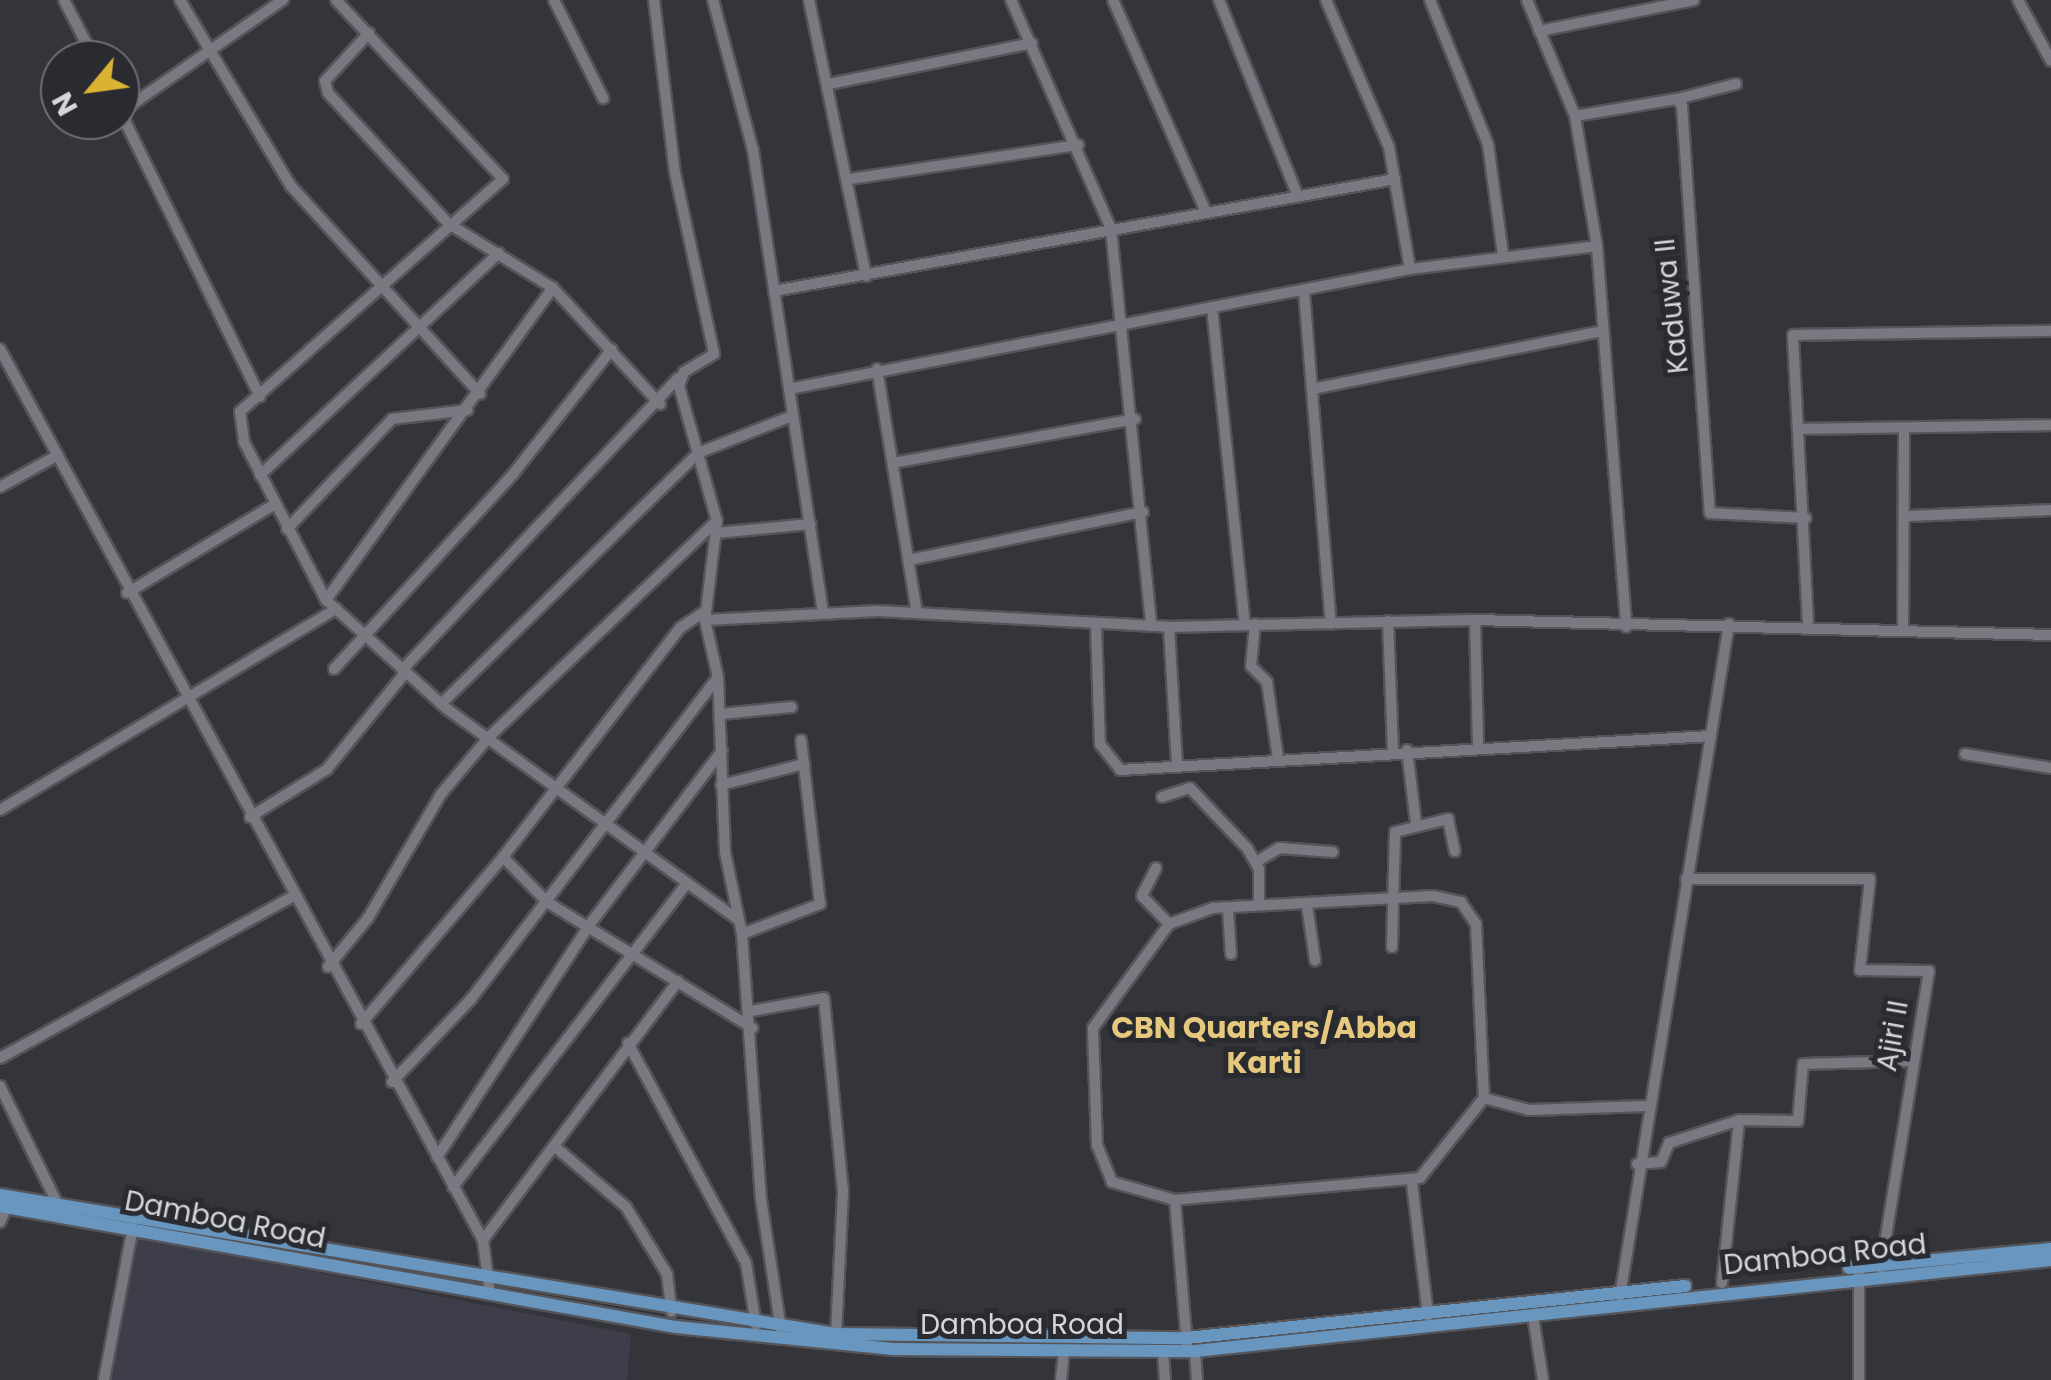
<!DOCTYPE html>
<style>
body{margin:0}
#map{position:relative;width:2051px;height:1380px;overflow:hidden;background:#34353b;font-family:Poppins,sans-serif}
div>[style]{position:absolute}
.built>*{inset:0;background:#3d3e4a}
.roads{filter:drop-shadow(2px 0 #545459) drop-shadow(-2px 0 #545459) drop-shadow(0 2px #545459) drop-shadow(0 -2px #545459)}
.minor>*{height:10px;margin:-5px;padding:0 5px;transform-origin:5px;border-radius:5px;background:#797a81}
.major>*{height:12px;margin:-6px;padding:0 6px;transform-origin:6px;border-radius:6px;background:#6896bf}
span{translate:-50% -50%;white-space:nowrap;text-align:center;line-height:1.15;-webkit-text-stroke:10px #2a2b31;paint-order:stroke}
.street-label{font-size:28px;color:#d5d6da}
.neighbourhood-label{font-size:30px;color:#e6c97e;font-weight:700}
.north{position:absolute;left:40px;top:40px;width:100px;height:100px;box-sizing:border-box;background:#2a2b31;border:2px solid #6e6f75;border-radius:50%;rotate:241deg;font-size:28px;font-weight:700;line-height:40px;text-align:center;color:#d5d6da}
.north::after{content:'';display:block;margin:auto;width:35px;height:45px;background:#dcb233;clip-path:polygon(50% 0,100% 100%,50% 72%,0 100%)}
</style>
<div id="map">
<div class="built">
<div style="clip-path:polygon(129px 1235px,631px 1334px,627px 1380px,105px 1380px)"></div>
</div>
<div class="roads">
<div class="minor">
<div style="left:64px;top:0;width:68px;rotate:62.7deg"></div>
<div style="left:180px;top:0;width:217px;rotate:59.2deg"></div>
<div style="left:291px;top:186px;width:281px;rotate:47.7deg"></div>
<div style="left:336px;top:0;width:245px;rotate:47deg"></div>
<div style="left:503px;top:179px;width:351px;rotate:138.5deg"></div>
<div style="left:240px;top:412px;width:30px;rotate:82deg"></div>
<div style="left:244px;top:442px;width:178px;rotate:62.6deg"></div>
<div style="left:326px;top:600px;width:163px;rotate:42deg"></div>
<div style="left:447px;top:709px;width:360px;rotate:35.9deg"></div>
<div style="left:554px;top:0;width:110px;rotate:63.4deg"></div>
<div style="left:654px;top:0;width:174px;rotate:83.1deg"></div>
<div style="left:675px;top:173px;width:185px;rotate:77.8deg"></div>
<div style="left:714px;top:354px;width:35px;rotate:149deg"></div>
<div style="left:684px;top:372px;width:15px;rotate:110deg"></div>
<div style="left:679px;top:386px;width:140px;rotate:74.3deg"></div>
<div style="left:717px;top:521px;width:100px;rotate:96.9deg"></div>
<div style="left:705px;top:620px;width:58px;rotate:77.2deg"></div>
<div style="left:718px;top:677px;width:175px;rotate:87.7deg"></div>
<div style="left:725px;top:852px;width:84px;rotate:78.3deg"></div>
<div style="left:742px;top:934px;width:266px;rotate:85.9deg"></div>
<div style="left:761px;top:1199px;width:132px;rotate:81.3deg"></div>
<div style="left:713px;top:0;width:155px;rotate:75.1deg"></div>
<div style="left:753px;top:150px;width:467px;rotate:81.4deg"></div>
<div style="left:809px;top:0;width:282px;rotate:78.3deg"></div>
<div style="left:1011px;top:0;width:250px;rotate:66.4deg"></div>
<div style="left:1111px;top:229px;width:399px;rotate:84.2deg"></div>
<div style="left:1113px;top:0;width:232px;rotate:66.3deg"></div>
<div style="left:1219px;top:0;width:212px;rotate:68.1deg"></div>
<div style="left:1326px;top:0;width:160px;rotate:66.8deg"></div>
<div style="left:1389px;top:147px;width:124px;rotate:80.2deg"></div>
<div style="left:1430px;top:0;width:155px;rotate:68.1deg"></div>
<div style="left:1488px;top:144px;width:112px;rotate:82.3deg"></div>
<div style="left:1527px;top:0;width:126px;rotate:67.5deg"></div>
<div style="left:1575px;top:116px;width:132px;rotate:80.4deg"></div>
<div style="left:1597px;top:246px;width:382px;rotate:85.6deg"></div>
<div style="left:2018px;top:0;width:69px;rotate:61.6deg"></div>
<div style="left:1539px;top:31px;width:158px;rotate:-11.3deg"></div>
<div style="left:369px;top:33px;width:65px;rotate:132.5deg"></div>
<div style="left:325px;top:81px;width:12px;rotate:76deg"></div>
<div style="left:328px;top:93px;width:178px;rotate:47.3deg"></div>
<div style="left:449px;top:224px;width:122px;rotate:31.6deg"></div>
<div style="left:553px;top:288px;width:158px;rotate:47.3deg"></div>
<div style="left:829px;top:84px;width:207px;rotate:-11.4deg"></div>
<div style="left:1677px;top:99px;width:61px;rotate:-14.3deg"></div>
<div style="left:120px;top:111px;width:318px;rotate:63.9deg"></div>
<div style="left:121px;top:112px;width:197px;rotate:-34.7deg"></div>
<div style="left:1575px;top:116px;width:103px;rotate:-9.5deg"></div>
<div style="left:1677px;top:99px;width:9px;rotate:54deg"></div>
<div style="left:1682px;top:106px;width:408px;rotate:86.1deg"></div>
<div style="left:1710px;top:513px;width:96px;rotate:3deg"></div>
<div style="left:850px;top:179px;width:231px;rotate:-8.5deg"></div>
<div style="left:774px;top:291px;width:631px;rotate:-10.22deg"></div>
<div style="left:1304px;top:291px;width:334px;rotate:85.4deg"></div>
<div style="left:1212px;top:307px;width:319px;rotate:84.1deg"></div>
<div style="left:0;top:349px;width:1013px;rotate:61.54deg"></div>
<div style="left:483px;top:1240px;width:55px;rotate:82.7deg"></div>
<div style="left:877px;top:369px;width:246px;rotate:80.7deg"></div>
<div style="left:1317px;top:388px;width:292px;rotate:-11.3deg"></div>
<div style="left:789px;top:389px;width:632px;rotate:-10.94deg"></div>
<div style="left:1410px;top:269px;width:188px;rotate:-7deg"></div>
<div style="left:1801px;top:429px;width:250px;rotate:-0.9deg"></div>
<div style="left:893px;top:463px;width:246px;rotate:-10.3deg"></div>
<div style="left:260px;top:475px;width:326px;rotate:-42.9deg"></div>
<div style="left:0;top:487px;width:66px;rotate:-28.9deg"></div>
<div style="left:1910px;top:516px;width:141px;rotate:-2.4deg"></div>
<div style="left:287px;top:529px;width:152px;rotate:-46.3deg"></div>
<div style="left:392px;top:419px;width:76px;rotate:-6.8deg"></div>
<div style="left:716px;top:533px;width:95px;rotate:-5.4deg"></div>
<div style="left:909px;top:560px;width:239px;rotate:-11.6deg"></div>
<div style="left:127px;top:593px;width:173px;rotate:-31deg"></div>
<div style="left:326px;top:600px;width:386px;rotate:-54deg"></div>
<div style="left:705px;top:620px;width:173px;rotate:-3deg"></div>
<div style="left:878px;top:611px;width:291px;rotate:3.1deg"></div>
<div style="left:1169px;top:627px;width:306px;rotate:-1.3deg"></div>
<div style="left:1475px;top:620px;width:576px;rotate:1.49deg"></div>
<div style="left:1475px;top:620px;width:127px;rotate:88.6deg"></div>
<div style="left:1388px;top:621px;width:130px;rotate:87.8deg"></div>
<div style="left:1808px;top:623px;width:288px;rotate:-93deg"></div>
<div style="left:1793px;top:335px;width:258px;rotate:-0.9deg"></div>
<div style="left:1255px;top:624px;width:42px;rotate:95.4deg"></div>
<div style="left:1251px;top:666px;width:23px;rotate:45deg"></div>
<div style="left:1267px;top:682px;width:77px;rotate:81.8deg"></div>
<div style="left:1096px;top:625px;width:119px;rotate:88.1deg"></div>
<div style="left:1100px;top:744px;width:33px;rotate:52deg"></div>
<div style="left:1120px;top:770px;width:592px;rotate:-3.29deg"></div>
<div style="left:1169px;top:627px;width:139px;rotate:86.7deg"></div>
<div style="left:1903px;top:628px;width:198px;rotate:-89.7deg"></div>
<div style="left:334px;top:669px;width:265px;rotate:-47.4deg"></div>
<div style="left:513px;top:474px;width:159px;rotate:-51.6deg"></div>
<div style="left:402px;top:670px;width:402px;rotate:-46.6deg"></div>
<div style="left:441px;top:704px;width:359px;rotate:-44.3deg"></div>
<div style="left:698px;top:453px;width:101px;rotate:-21.5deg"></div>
<div style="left:721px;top:714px;width:71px;rotate:-5.6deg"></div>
<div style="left:1407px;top:750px;width:74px;rotate:83deg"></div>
<div style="left:1965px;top:754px;width:87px;rotate:9.2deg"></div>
<div style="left:721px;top:785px;width:86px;rotate:-14.2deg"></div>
<div style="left:1162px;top:797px;width:29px;rotate:-18deg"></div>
<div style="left:1190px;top:788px;width:83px;rotate:46.5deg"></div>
<div style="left:1247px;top:848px;width:24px;rotate:60deg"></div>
<div style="left:1259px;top:869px;width:36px;rotate:90deg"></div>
<div style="left:0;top:810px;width:392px;rotate:-30.9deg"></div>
<div style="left:250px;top:817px;width:91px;rotate:-31.9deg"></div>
<div style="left:327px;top:769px;width:124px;rotate:-50.9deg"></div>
<div style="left:503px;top:857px;width:289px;rotate:-52.3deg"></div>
<div style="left:680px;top:628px;width:29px;rotate:-34deg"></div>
<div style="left:1256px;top:862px;width:27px;rotate:-31deg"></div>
<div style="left:1279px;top:848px;width:54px;rotate:4.2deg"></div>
<div style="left:1156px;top:868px;width:31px;rotate:117deg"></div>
<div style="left:1142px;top:896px;width:39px;rotate:46deg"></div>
<div style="left:1686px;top:879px;width:184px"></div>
<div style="left:1870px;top:879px;width:92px;rotate:96.3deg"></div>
<div style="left:1860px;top:970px;width:69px;rotate:0.8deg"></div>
<div style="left:1929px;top:971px;width:301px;rotate:99.2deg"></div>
<div style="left:1433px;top:896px;width:29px;rotate:12deg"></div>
<div style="left:1461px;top:902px;width:27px;rotate:56deg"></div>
<div style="left:1476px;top:924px;width:174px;rotate:87.4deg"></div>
<div style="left:1484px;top:1098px;width:102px;rotate:128.7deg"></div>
<div style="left:1420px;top:1178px;width:246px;rotate:174.9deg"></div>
<div style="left:1175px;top:1200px;width:66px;rotate:-164.1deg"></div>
<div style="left:1112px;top:1182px;width:40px;rotate:-112deg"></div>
<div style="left:1097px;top:1145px;width:117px;rotate:-92deg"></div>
<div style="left:1093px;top:1028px;width:129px;rotate:-53.8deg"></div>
<div style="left:1169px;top:924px;width:47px;rotate:-20deg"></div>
<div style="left:1213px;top:908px;width:220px;rotate:-3.1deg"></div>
<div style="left:1307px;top:905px;width:56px;rotate:81.7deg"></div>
<div style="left:1228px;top:909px;width:45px;rotate:86.2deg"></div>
<div style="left:742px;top:934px;width:84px;rotate:-21deg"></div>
<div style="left:820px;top:904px;width:165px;rotate:-96.6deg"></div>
<div style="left:1392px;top:947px;width:115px;rotate:-88.5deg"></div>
<div style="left:1395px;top:832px;width:55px;rotate:-13.8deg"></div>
<div style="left:1448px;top:819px;width:33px;rotate:78deg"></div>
<div style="left:328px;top:967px;width:63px;rotate:-50.8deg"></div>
<div style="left:368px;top:918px;width:144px;rotate:-59.5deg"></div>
<div style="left:441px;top:794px;width:75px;rotate:-49.9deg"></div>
<div style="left:489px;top:737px;width:314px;rotate:-43.5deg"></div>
<div style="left:751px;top:1011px;width:74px;rotate:-10.1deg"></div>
<div style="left:824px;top:998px;width:195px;rotate:84.4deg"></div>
<div style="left:843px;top:1192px;width:142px;rotate:92.8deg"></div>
<div style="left:361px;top:1024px;width:219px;rotate:-49.6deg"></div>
<div style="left:503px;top:857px;width:63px;rotate:45.6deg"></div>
<div style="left:547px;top:902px;width:241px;rotate:31.5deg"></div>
<div style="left:628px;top:1043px;width:250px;rotate:61.8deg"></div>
<div style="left:746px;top:1263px;width:63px;rotate:80.8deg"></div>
<div style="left:0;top:1058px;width:333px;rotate:-28.9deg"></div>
<div style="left:392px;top:1082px;width:115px;rotate:-46.4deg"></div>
<div style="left:471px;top:999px;width:404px;rotate:-52.5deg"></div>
<div style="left:0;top:1086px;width:130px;rotate:64deg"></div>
<div style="left:1484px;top:1098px;width:47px;rotate:14.9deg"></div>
<div style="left:1529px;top:1110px;width:117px;rotate:-2deg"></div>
<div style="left:554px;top:1146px;width:94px;rotate:40.3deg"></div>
<div style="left:626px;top:1207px;width:79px;rotate:58.5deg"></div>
<div style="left:667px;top:1274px;width:38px;rotate:83deg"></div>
<div style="left:437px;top:1157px;width:279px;rotate:-56.7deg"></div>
<div style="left:590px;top:924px;width:218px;rotate:-52.7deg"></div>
<div style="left:1637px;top:1164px;width:24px;rotate:-5deg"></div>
<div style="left:1661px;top:1162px;width:21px;rotate:-67deg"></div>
<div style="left:1669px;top:1143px;width:74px;rotate:-18.2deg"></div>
<div style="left:1739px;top:1120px;width:59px;rotate:1deg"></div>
<div style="left:1798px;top:1121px;width:57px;rotate:-85deg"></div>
<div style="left:1803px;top:1064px;width:108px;rotate:-1.6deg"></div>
<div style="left:1412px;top:1183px;width:134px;rotate:83.1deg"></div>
<div style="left:453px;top:1187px;width:384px;rotate:-52.4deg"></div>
<div style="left:1175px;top:1200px;width:145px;rotate:85.3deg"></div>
<div style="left:0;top:1222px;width:17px;rotate:-66deg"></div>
<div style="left:483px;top:1240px;width:324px;rotate:-53deg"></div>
<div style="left:1859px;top:1273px;width:107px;rotate:90deg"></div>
<div style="left:1722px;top:1283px;width:164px;rotate:-84deg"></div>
<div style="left:1620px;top:1296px;width:681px;rotate:-80.79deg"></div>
<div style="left:1533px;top:1316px;width:65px;rotate:81.1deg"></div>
<div style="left:1163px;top:1351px;width:29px;rotate:86deg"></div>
<div style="left:1195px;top:1351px;width:29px;rotate:86deg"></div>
<div style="left:104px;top:1380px;width:156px;rotate:-79.3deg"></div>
<div style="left:1061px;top:1380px;width:27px;rotate:-84deg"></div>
</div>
<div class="major">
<div style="left:0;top:1195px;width:847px;rotate:9.44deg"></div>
<div style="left:836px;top:1334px;width:351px;rotate:0.7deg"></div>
<div style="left:1187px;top:1338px;width:501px;rotate:-5.96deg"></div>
<div style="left:0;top:1206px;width:687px;rotate:10.15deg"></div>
<div style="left:676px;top:1327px;width:218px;rotate:5.8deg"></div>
<div style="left:893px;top:1349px;width:302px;rotate:0.4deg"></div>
<div style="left:1195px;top:1351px;width:861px;rotate:-6.07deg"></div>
<div style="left:1849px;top:1268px;width:203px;rotate:-5.4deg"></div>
</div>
</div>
<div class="street-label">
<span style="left:1672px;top:306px;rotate:-96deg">Kaduwa II</span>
<span style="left:1893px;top:1036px;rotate:-80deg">Ajiri II</span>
<span style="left:225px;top:1220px;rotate:11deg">Damboa Road</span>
<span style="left:1825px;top:1255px;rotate:-6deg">Damboa Road</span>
<span style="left:1022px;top:1325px">Damboa Road</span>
</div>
<div class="neighbourhood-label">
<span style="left:1264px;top:1045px">CBN Quarters/Abba<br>Karti</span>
</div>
<div class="north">N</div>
</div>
